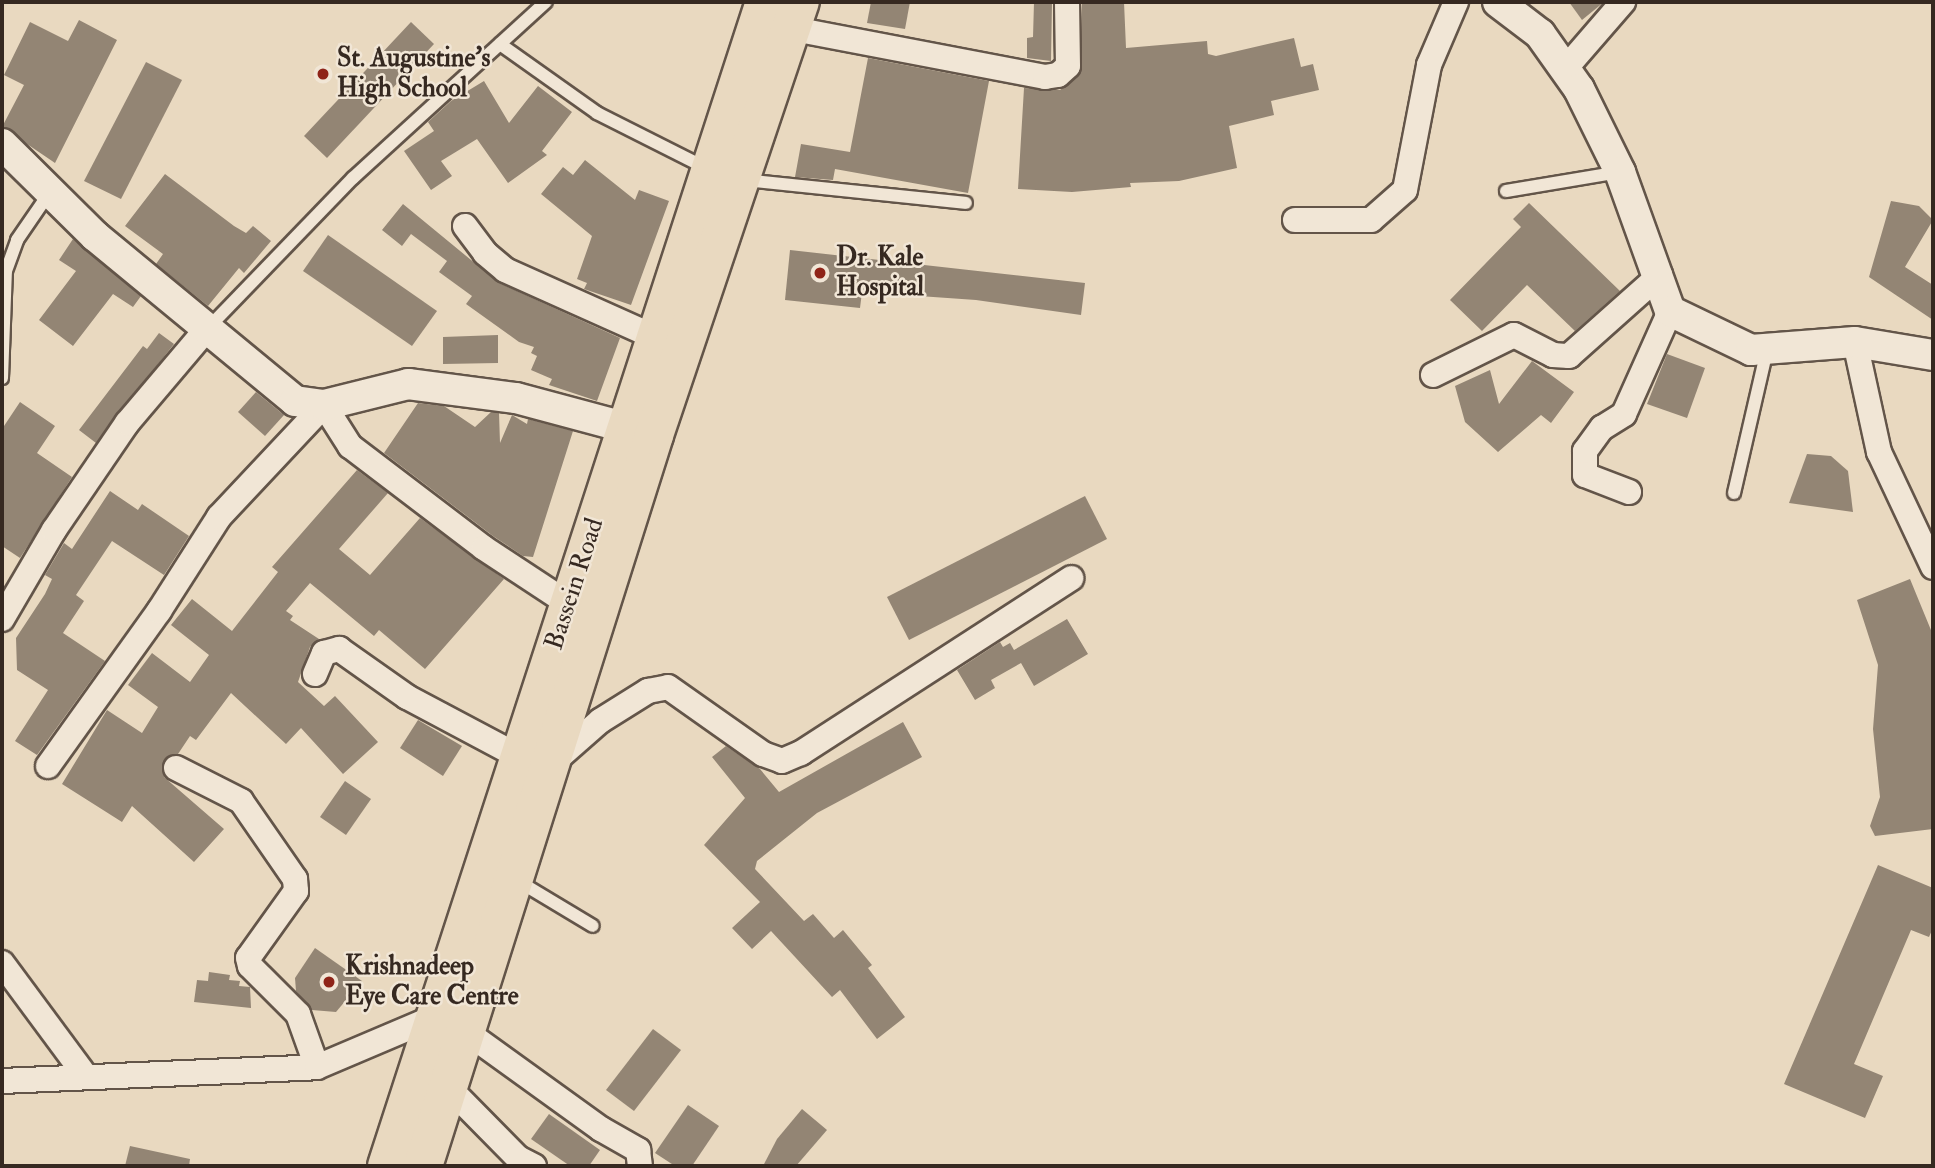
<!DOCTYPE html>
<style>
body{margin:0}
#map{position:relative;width:1935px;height:1168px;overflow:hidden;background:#e9d9c0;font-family:"IM FELL Double Pica",serif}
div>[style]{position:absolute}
.building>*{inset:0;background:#938574}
.roads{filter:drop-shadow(2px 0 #635549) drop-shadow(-2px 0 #635549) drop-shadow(0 2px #635549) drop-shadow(0 -2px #635549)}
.service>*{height:12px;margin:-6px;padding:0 6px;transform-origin:6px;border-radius:6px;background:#f1e6d6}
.minor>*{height:24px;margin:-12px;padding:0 12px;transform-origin:12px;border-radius:12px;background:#f1e6d6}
.tertiary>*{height:30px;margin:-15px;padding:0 15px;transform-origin:15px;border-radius:15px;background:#f1e6d6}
.primary>*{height:38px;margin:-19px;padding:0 19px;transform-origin:19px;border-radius:19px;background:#e9d9c0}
.dots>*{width:19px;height:19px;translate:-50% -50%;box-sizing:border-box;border:4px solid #f1e6d6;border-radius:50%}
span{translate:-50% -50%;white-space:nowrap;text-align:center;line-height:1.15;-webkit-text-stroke:5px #f1e6d6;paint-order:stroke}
.poi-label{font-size:26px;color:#362921;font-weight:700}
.left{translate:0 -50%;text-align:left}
.street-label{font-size:26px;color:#362921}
.frame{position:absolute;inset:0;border:4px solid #362921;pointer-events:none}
</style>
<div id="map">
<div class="building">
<div style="clip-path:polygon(871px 2px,910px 2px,905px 29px,867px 23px)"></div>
<div style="clip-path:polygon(1034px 2px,1052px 2px,1051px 61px,1027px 58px,1027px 38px,1033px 37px)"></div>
<div style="clip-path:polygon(1082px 2px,1124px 2px,1126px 48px,1207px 41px,1208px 54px,1216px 56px,1294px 38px,1301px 67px,1313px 64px,1319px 90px,1271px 101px,1274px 115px,1229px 126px,1237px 168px,1179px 181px,1130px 183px,1131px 187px,1072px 192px,1018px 189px,1024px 88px,1060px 90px,1081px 72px)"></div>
<div style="clip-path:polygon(1569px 2px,1604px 2px,1582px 20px)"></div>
<div style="clip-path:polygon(79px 20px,117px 40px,55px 163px,2px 127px,24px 85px,4px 75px,30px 22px,68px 41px)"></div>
<div style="clip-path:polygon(411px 22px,434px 44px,327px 158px,304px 136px)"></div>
<div style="clip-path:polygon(868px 58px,989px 81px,968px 193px,835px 169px,833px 180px,795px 177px,801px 144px,850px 152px)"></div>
<div style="clip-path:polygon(146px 62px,182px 80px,121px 199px,84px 181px)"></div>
<div style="clip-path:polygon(484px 81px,509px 123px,538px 86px,572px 112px,542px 151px,547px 155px,508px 183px,477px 139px,441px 161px,452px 176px,431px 190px,404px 151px,434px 131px,428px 122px,451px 101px)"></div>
<div style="clip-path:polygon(585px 160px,635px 200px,639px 190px,669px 201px,631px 305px,584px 289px,587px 283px,577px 279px,592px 236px,541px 194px,563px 167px,573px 175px)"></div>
<div style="clip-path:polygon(165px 174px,234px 226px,246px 233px,253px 226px,271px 241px,244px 273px,239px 268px,208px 306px,156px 264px,163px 254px,125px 226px)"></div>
<div style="clip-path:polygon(1891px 201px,1919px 206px,1933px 220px,1905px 267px,1933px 285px,1933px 320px,1869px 277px)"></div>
<div style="clip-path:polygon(1529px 203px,1620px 291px,1575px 331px,1527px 285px,1482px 331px,1450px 300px,1521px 227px,1513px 219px)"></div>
<div style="clip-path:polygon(403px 204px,499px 283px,620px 338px,597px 401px,549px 385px,552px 379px,531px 370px,537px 356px,531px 353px,534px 347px,519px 342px,466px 304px,472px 296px,439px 272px,447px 261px,411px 234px,402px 246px,382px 230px)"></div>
<div style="clip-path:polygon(328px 235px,437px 311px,412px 346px,303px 271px)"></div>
<div style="clip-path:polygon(73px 239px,141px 296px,133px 307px,113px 294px,73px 346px,39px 320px,76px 271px,59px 260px)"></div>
<div style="clip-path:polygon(790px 250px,1085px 283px,1081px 315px,976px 300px,862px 292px,860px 308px,785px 300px)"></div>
<div style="clip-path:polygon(159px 333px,174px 344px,96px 443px,79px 430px,143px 346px,147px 349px)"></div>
<div style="clip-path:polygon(498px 335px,498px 363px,443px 364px,443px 337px)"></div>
<div style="clip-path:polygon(1667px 354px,1705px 368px,1687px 418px,1647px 404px)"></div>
<div style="clip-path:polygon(1532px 361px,1574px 392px,1551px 423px,1541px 415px,1498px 452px,1465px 422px,1455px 386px,1490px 370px,1499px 404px)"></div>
<div style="clip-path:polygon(256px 392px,284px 415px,265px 436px,238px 412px)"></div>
<div style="clip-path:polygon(20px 402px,55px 426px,37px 453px,72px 477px,20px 558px,2px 546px,2px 429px)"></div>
<div style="clip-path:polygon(418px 403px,444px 406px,475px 427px,491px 412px,499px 413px,500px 443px,512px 415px,527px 424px,528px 419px,573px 431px,533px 557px,523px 556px,493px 536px,384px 453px)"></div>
<div style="clip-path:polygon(1807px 454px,1831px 456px,1848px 471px,1853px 512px,1789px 503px)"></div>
<div style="clip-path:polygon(357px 470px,388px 493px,339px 549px,370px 575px,420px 518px,504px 579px,425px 669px,379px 630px,374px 636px,310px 583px,286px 611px,293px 616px,290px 620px,319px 639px,310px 647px,298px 682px,324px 706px,335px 696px,378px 742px,343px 774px,301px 728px,286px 744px,231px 693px,196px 740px,190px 736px,178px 754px,163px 762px,164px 777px,224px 829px,194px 862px,132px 806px,122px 822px,62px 784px,107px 710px,142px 733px,158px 707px,128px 685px,152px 653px,190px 682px,209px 655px,171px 625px,192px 599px,232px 631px,278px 572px,272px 567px)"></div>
<div style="clip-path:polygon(110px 491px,138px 510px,142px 504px,189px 536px,164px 575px,112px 541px,76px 595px,84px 601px,63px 633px,105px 661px,37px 755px,15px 741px,48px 690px,17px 670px,16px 638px,45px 594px,52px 579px,45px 575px,64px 543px,72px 549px)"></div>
<div style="clip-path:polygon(1085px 496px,1107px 539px,909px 640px,887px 597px)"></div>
<div style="clip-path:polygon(1910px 579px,1933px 635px,1933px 829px,1875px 836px,1870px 826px,1880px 797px,1873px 729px,1878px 665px,1857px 600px)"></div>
<div style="clip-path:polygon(1067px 619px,1088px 654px,1034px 686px,1021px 663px,991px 680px,995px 688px,975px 700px,957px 670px,1000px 642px,1003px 647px,1010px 643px,1014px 650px)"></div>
<div style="clip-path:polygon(418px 720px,462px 746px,443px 776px,400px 748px)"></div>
<div style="clip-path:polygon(903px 722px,922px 757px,817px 813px,757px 861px,755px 869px,804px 921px,813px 914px,834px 938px,843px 930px,872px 965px,868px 968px,905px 1017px,877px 1039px,840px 990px,832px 997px,771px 931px,752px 949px,732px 928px,760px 902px,704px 845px,745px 798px,712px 757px,726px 746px,760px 769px,779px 792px)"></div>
<div style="clip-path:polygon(345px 781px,371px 799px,346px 835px,320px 817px)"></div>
<div style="clip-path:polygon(1878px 865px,1933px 888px,1933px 928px,1929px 937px,1911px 930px,1854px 1064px,1883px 1076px,1865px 1118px,1784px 1084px)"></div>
<div style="clip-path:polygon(315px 948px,362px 981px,336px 1012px,312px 1010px,296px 991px,295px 978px)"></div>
<div style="clip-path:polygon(209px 972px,230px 975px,229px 980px,240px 981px,239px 986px,250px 987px,251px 1008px,194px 1002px,197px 980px,208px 981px)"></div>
<div style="clip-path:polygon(653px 1029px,681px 1050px,634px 1111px,606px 1090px)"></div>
<div style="clip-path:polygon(688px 1105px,719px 1126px,692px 1166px,675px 1166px,655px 1153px)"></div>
<div style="clip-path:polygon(802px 1109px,827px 1130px,796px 1166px,763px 1166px,777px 1139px)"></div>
<div style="clip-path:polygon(549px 1114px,600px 1150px,589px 1166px,570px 1166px,531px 1139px)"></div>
<div style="clip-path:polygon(130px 1146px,190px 1159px,189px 1166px,125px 1166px)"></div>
</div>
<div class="roads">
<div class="service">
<div style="left:500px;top:44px;width:119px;rotate:35.4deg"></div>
<div style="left:597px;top:113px;width:122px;rotate:26.8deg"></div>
<div style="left:744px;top:180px;width:223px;rotate:5.9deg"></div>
<div style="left:1506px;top:191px;width:116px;rotate:-9.5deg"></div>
<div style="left:207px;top:329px;width:210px;rotate:-46deg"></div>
<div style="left:353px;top:178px;width:261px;rotate:-42.4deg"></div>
<div style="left:2px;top:378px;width:107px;rotate:-87.9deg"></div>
<div style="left:6px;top:271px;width:33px;rotate:-70deg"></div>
<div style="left:17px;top:240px;width:58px;rotate:-55.5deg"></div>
<div style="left:1734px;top:493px;width:147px;rotate:-77deg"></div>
<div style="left:518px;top:881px;width:87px;rotate:31deg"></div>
</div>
<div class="minor">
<div style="left:778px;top:26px;width:272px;rotate:10.8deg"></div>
<div style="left:1045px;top:77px;width:13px;rotate:-9deg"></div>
<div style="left:1058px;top:75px;width:13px;rotate:-42deg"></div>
<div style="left:1068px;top:66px;width:64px;rotate:-90.9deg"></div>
<div style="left:1565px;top:69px;width:89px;rotate:-49.1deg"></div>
<div style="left:1295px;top:220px;width:76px"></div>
<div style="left:1371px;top:220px;width:45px;rotate:-41.4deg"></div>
<div style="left:1405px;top:190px;width:127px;rotate:-79.1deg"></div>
<div style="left:1429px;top:65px;width:69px;rotate:-66.8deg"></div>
<div style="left:465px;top:226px;width:34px;rotate:53deg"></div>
<div style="left:485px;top:253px;width:26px;rotate:40deg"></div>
<div style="left:505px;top:270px;width:167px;rotate:24.1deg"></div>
<div style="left:1855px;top:342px;width:113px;rotate:77.7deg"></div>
<div style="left:1879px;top:452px;width:127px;rotate:64.8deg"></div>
<div style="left:1433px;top:375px;width:90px;rotate:-26.3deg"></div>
<div style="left:1514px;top:335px;width:44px;rotate:27.1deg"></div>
<div style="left:1553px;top:355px;width:16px;rotate:4deg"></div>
<div style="left:1569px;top:356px;width:122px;rotate:-41.7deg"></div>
<div style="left:1629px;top:492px;width:47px;rotate:-158.9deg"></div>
<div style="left:1585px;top:475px;width:24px;rotate:-90deg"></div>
<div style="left:1585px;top:451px;width:29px;rotate:-54deg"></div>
<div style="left:1602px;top:428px;width:26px;rotate:-32deg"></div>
<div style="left:1624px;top:414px;width:113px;rotate:-65.9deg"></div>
<div style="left:2px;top:619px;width:103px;rotate:-59.7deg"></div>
<div style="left:54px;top:530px;width:130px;rotate:-55.7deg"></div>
<div style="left:127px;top:423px;width:122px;rotate:-49.7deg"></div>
<div style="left:315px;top:674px;width:23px;rotate:-67deg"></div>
<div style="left:324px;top:653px;width:16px;rotate:-15deg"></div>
<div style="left:339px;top:649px;width:83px;rotate:35.2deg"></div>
<div style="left:407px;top:697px;width:126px;rotate:28deg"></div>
<div style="left:518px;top:756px;width:33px;rotate:16deg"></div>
<div style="left:550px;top:765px;width:67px;rotate:-41.3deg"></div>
<div style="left:600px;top:721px;width:57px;rotate:-32deg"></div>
<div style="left:648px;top:691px;width:20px;rotate:-11deg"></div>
<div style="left:668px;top:687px;width:116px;rotate:35.2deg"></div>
<div style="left:763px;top:754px;width:20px;rotate:20deg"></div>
<div style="left:782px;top:761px;width:21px;rotate:-23deg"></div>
<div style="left:801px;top:753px;width:322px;rotate:-32.9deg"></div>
<div style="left:48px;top:766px;width:191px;rotate:-54.4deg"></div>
<div style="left:159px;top:611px;width:112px;rotate:-57.4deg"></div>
<div style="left:219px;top:517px;width:154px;rotate:-46.8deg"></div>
<div style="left:324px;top:405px;width:49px;rotate:57.6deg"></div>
<div style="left:350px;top:446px;width:168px;rotate:37.3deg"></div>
<div style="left:484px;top:548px;width:102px;rotate:33.4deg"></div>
<div style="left:176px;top:768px;width:73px;rotate:26.9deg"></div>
<div style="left:241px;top:801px;width:95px;rotate:55.3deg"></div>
<div style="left:295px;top:879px;width:12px;rotate:85deg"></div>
<div style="left:296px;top:891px;width:82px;rotate:125.6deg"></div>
<div style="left:248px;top:958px;width:8px;rotate:76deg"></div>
<div style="left:250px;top:966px;width:68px;rotate:45deg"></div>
<div style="left:298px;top:1014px;width:56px;rotate:70.3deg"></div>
<div style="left:2px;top:963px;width:139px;rotate:53.5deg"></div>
<div style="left:2px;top:1081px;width:315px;rotate:-2.5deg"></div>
<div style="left:317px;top:1067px;width:128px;rotate:-23deg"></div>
<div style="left:435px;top:1017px;width:33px;rotate:25deg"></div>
<div style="left:465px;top:1031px;width:168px;rotate:35.8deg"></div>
<div style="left:601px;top:1129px;width:43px;rotate:29.6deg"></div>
<div style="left:638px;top:1150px;width:16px;rotate:83deg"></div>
<div style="left:448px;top:1087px;width:100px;rotate:45.4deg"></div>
<div style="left:518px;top:1158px;width:18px;rotate:27deg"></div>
</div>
<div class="tertiary">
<div style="left:1498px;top:2px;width:53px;rotate:37.3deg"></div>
<div style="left:1540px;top:34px;width:67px;rotate:54.7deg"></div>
<div style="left:1579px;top:89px;width:93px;rotate:63.7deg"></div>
<div style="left:1620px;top:172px;width:148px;rotate:70.2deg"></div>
<div style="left:1670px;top:311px;width:90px;rotate:25.7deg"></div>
<div style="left:1751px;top:350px;width:104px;rotate:-4.4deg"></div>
<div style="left:1855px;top:342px;width:79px;rotate:9.5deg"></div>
<div style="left:2px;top:144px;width:131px;rotate:44.7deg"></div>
<div style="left:95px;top:236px;width:259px;rotate:39.5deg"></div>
<div style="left:295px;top:401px;width:29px;rotate:8deg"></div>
<div style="left:324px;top:405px;width:87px;rotate:-14deg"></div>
<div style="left:408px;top:384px;width:109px;rotate:7.4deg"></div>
<div style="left:516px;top:398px;width:136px;rotate:15deg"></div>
</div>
<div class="primary">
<div style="left:387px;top:1166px;width:1224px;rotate:-72.01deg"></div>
<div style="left:423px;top:1166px;width:767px;rotate:-72.46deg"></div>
<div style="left:654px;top:435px;width:457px;rotate:-71.4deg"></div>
</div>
</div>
<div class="dots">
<div style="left:323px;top:74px;background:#8f2418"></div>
<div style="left:820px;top:273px;background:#8f2418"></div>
<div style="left:329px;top:982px;background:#8f2418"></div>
</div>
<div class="poi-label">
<span class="left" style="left:337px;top:74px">St. Augustine's<br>High School</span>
<span class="left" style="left:836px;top:273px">Dr. Kale<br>Hospital</span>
<span class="left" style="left:345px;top:982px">Krishnadeep<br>Eye Care Centre</span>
</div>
<div class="street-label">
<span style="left:575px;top:584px;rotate:-72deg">Bassein Road</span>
</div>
<div class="frame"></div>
</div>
